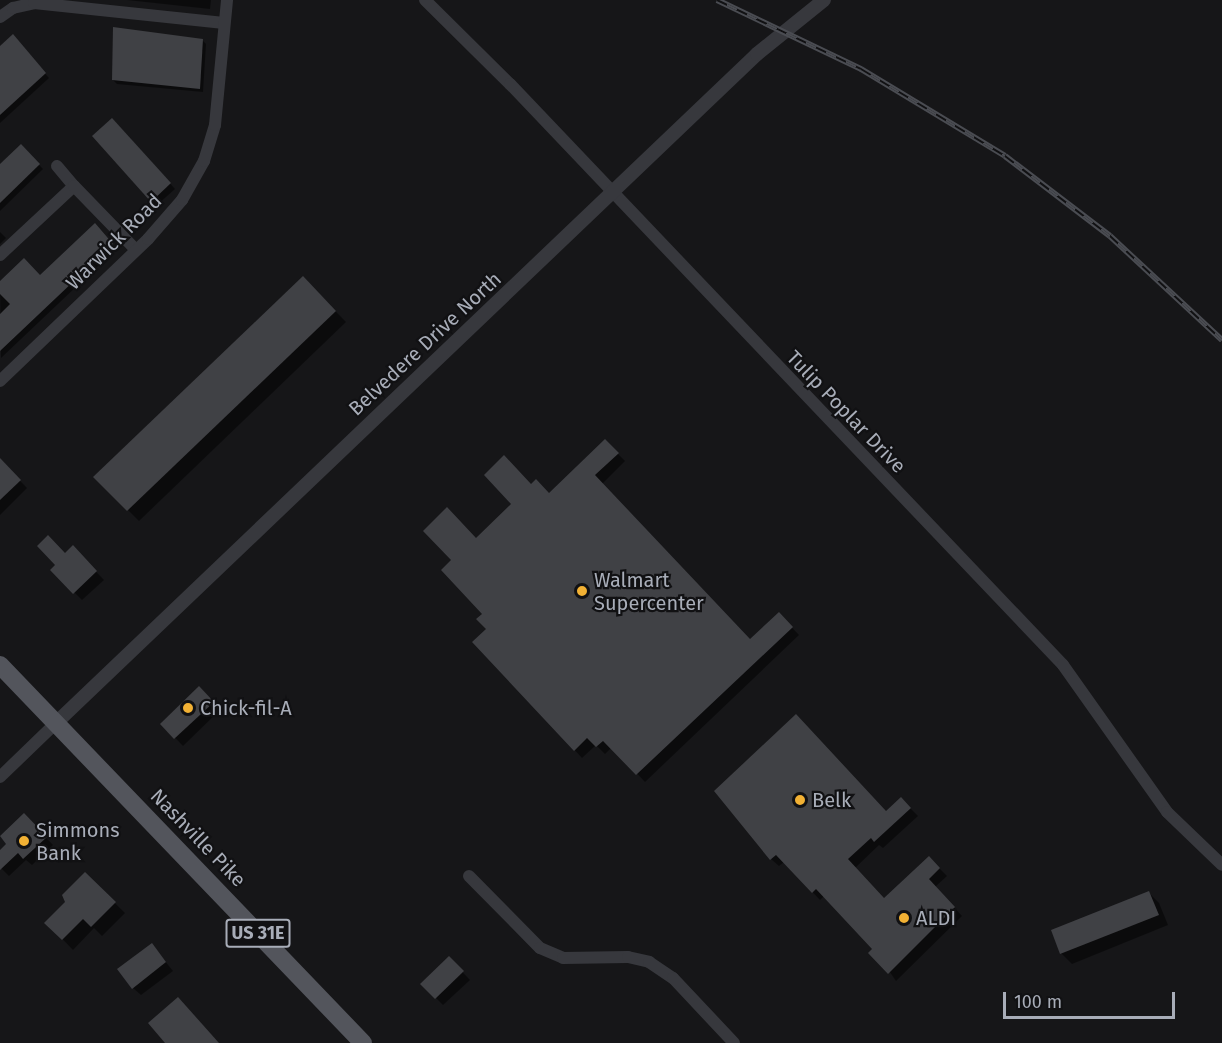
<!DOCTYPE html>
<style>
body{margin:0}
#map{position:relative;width:1222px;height:1043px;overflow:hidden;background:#161618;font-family:"Fira Sans",sans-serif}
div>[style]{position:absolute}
.shadow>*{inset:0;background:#0007}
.building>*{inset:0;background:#404145}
.minor>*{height:12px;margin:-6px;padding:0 6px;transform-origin:6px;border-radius:6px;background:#37383d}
.tertiary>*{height:14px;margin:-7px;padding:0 7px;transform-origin:7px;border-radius:7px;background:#37383d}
.primary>*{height:18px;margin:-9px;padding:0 9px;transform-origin:9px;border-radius:9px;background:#53555c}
.rail>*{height:6px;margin-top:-3px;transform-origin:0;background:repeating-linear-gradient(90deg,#111113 0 11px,#4a4c52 0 22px);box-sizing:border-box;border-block:2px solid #4a4c52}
.dots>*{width:16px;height:16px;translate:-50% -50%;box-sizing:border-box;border:3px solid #111113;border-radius:50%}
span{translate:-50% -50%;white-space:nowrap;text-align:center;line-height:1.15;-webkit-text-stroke:4.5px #111113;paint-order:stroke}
.shield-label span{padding:2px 4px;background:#111113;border:2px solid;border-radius:4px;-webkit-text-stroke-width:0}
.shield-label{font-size:18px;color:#a8adb8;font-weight:700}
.street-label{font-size:20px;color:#a8adb8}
.poi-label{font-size:20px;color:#a8adb8}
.left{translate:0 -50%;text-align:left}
.scale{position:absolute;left:1003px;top:992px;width:172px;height:27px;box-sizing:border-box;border:3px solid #a8adb8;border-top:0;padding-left:8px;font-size:18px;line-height:21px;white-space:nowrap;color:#a8adb8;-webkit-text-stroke:4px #111113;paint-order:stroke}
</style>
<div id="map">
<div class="shadow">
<div style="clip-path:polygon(127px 0,211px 0,210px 9px)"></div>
<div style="clip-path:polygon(16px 40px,49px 78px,0 123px,0 48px)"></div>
<div style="clip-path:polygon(202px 40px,206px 44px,203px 92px,117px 84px,113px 80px)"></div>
<div style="clip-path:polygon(117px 124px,175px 189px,157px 205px,152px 201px)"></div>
<div style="clip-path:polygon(21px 146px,43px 169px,0 211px,0 166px)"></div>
<div style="clip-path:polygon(94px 226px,116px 249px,1px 358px,0 283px,40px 277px)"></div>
<div style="clip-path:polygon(0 232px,6px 238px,0 244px)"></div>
<div style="clip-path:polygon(303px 278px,346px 322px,139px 521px,95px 477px)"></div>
<div style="clip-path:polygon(605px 441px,625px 461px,602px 484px,750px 641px,779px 614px,799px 635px,645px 782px,612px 747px,605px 754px,596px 745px,582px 758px,547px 720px,484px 614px,476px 540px,531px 485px,549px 494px)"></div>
<div style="clip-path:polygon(0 460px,27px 488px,0 515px)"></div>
<div style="clip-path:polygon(65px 554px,80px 555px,104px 580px,82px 600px,52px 570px)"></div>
<div style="clip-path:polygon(199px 689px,220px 710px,183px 746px,162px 724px)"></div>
<div style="clip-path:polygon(716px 791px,886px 813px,901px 799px,918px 816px,883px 848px,879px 845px,855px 868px,884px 900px,929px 858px,947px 876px,935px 887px,962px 916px,896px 981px,874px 949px,824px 896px,820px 900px,784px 862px,779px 866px,771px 859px)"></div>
<div style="clip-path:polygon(24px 815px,53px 845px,32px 865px,26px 860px,9px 876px,0 867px,0 852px,8px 844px,1px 837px)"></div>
<div style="clip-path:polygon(85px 874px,125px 913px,102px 936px,94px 928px,73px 950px,47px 923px,67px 902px)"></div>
<div style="clip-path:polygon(1149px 893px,1159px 903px,1168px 925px,1072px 964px,1061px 953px)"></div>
<div style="clip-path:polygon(152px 945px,173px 971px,141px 995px,133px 988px)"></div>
<div style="clip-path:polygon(449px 958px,470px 980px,443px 1005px,422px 984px)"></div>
</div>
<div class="building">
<div style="clip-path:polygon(113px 27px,203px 39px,200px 89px,112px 80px)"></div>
<div style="clip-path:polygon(13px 34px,46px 73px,0 115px,0 46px)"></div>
<div style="clip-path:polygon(112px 118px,171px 183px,151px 202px,92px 136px)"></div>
<div style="clip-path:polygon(21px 144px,40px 164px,0 203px,0 164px)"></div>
<div style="clip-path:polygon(95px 223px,113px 244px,0 351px,0 314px,10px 304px,0 294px,0 281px,24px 258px,40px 275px)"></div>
<div style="clip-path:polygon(303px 276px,336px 311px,127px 511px,93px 477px)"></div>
<div style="clip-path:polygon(605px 439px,619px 453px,595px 475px,750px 639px,779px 612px,793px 627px,636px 775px,603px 741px,596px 747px,587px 738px,574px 751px,472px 642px,486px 629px,476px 619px,482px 614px,441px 570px,451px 560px,423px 531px,447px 507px,476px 538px,511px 504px,484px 475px,504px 455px,531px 484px,536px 479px,549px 493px)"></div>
<div style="clip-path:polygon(0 458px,21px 480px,0 500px)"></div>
<div style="clip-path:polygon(48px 535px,65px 553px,73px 545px,97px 571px,73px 594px,50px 570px,55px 565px,37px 546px)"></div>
<div style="clip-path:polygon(199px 686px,214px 702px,174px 739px,160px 724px)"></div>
<div style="clip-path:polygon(796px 714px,886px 811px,901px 797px,911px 808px,874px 842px,871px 838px,848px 859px,884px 898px,929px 856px,940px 868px,929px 879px,955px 907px,888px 974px,868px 953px,872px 949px,816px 889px,812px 893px,776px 855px,770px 860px,714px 791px)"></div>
<div style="clip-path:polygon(24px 813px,47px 837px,23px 859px,18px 853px,0 870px,0 850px,6px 844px,0 836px)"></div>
<div style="clip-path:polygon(85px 872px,116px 902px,91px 927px,83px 919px,62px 940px,44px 923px,65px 902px,62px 895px)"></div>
<div style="clip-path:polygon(1149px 891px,1159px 915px,1060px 954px,1051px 930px)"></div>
<div style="clip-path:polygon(152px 943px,166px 962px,132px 989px,117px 969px)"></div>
<div style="clip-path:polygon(449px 956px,464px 971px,435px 999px,420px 984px)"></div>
<div style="clip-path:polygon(178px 997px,219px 1043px,165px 1043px,148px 1023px)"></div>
</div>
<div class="minor">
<div style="left:425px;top:0;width:120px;rotate:44.7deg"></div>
<div style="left:510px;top:84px;width:802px;rotate:46.41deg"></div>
<div style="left:1063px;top:665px;width:180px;rotate:54.7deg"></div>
<div style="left:1167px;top:812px;width:76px;rotate:43.9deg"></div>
<div style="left:0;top:17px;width:16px;rotate:-35deg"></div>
<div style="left:13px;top:8px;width:22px;rotate:-13deg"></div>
<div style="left:34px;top:3px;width:191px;rotate:6deg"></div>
<div style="left:57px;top:166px;width:26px;rotate:50deg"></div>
<div style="left:0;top:255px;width:101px;rotate:-43deg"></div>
<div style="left:74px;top:186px;width:89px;rotate:45.9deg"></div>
<div style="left:0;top:381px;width:205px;rotate:-43.8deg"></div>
<div style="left:148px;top:239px;width:52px;rotate:-48.9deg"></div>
<div style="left:182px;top:200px;width:45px;rotate:-60.6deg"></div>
<div style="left:204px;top:161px;width:38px;rotate:-73deg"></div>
<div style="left:215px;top:125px;width:126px;rotate:-84.5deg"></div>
<div style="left:0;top:777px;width:79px;rotate:-44deg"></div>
<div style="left:469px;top:876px;width:101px;rotate:45.4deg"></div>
<div style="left:540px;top:948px;width:25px;rotate:23deg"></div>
<div style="left:563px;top:958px;width:65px;rotate:-0.9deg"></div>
<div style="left:628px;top:957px;width:22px;rotate:13deg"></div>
<div style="left:649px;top:962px;width:29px;rotate:34deg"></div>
<div style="left:673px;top:978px;width:89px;rotate:46.8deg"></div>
</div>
<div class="tertiary">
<div style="left:57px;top:722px;width:968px;rotate:-43.66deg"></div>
<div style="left:757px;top:54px;width:86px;rotate:-38.9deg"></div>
</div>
<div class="primary">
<div style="left:0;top:665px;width:524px;rotate:46.16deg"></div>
</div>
<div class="rail">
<div style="left:717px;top:0;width:160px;rotate:25.6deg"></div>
<div style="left:861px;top:69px;width:168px;rotate:31.1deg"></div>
<div style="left:1005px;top:156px;width:132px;rotate:37.3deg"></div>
<div style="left:1110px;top:236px;width:153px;rotate:42.9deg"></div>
</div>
<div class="dots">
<div style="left:582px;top:591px;background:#f2b134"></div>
<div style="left:188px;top:708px;background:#f2b134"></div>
<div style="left:800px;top:800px;background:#f2b134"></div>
<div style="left:24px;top:841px;background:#f2b134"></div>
<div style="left:904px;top:918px;background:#f2b134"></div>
</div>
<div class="shield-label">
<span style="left:258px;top:933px">US 31E</span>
</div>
<div class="street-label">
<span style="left:114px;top:242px;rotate:-45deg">Warwick Road</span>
<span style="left:425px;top:344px;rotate:-43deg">Belvedere Drive North</span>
<span style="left:846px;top:412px;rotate:46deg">Tulip Poplar Drive</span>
<span style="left:198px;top:838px;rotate:46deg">Nashville Pike</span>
</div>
<div class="poi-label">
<span class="left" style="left:594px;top:592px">Walmart<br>Supercenter</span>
<span class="left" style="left:200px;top:708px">Chick-fil-A</span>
<span class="left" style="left:812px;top:800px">Belk</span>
<span class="left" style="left:36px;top:842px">Simmons<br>Bank</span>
<span class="left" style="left:916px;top:918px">ALDI</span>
</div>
<div class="scale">100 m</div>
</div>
